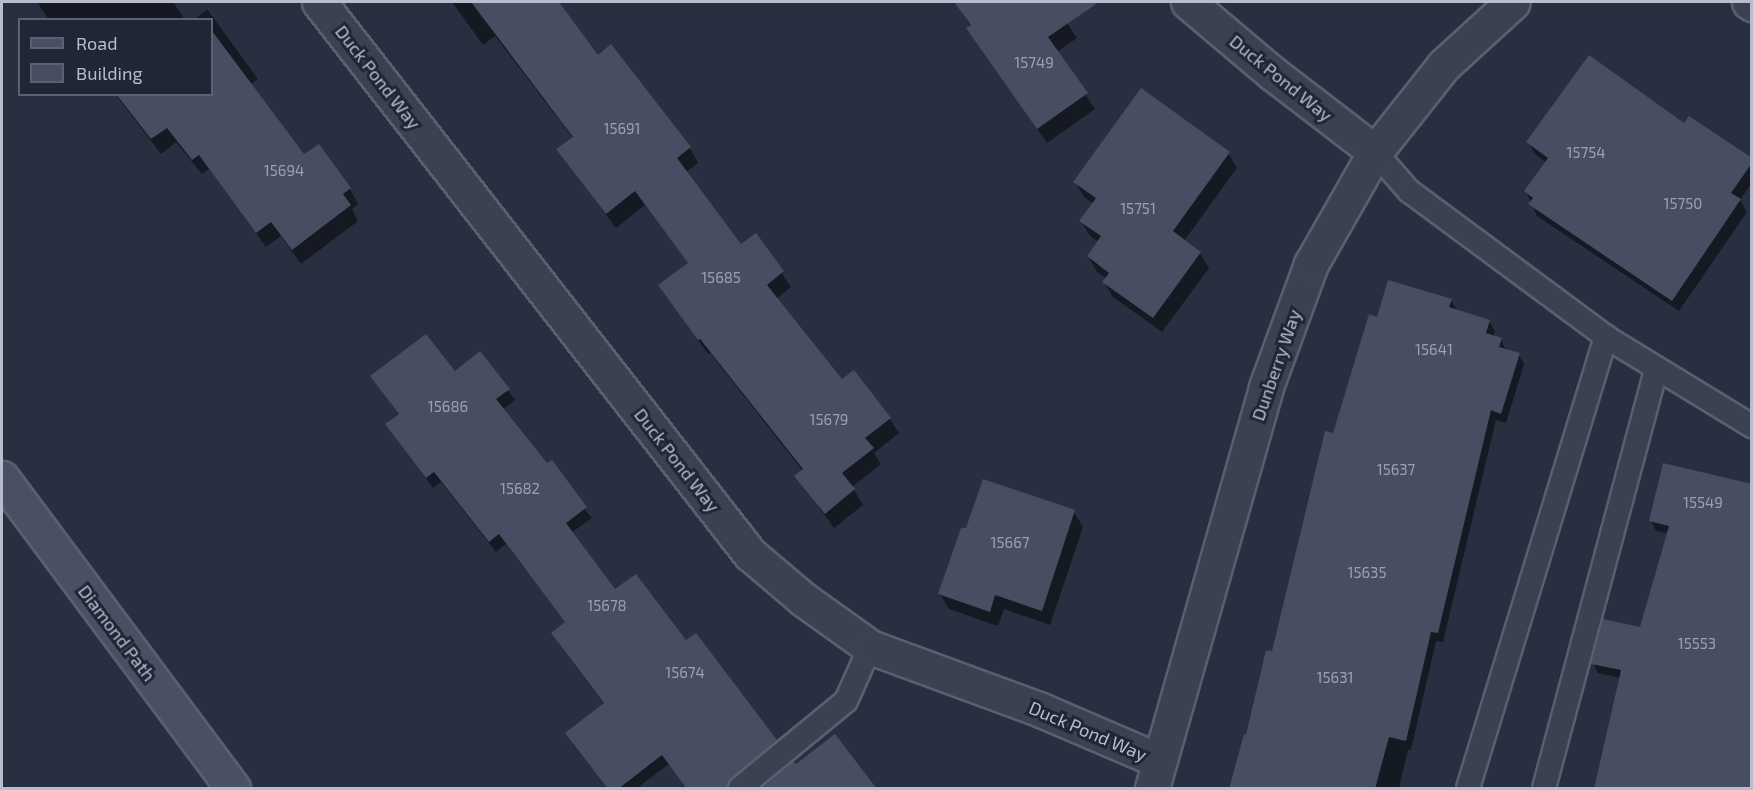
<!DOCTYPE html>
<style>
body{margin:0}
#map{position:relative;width:1753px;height:790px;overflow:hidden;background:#272f41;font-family:"Exo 2",sans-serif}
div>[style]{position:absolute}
.shadow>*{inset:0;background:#0007}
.building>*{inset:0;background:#474e62}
.roads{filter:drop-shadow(2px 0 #5a5f6e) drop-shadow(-2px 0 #5a5f6e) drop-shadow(0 2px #5a5f6e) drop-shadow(0 -2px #5a5f6e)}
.lane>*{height:22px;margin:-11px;padding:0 11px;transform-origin:11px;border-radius:11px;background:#3c4151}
.street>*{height:33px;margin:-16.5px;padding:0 16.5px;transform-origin:16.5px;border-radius:16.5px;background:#3c4151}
.secondary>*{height:33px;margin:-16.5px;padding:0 16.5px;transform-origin:16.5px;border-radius:16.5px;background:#4a5063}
span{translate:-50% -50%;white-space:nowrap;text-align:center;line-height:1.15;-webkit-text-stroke:6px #202636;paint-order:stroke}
.number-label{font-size:15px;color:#9ca1b1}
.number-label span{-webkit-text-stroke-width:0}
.street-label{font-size:18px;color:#b9bdcb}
.frame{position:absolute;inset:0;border:3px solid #b9bdcb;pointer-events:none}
.legend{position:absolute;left:18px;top:18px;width:195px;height:78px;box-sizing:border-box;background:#202636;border:2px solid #5d6272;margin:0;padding:8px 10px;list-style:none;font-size:18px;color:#b9bdcb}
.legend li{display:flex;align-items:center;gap:12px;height:30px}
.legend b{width:30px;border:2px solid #5d6272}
</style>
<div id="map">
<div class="shadow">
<div style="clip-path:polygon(37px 2px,173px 2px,185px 20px,49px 20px)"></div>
<div style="clip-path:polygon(452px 2px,557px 2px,598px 57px,690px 148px,698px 163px,686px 172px,741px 246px,756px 235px,791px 287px,776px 299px,841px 381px,890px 419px,899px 433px,874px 453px,881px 464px,852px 487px,863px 505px,834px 528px,796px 476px,803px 471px,710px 353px,708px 354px,660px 286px,689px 264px,645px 205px,616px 228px,558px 150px,573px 138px,495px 36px,483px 45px)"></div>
<div style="clip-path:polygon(955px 2px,1053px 2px,1077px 38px,1057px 52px,1095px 109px,1047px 143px,977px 43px,971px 26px)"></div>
<div style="clip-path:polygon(207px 9px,258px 79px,250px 85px,304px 156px,350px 189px,358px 204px,352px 209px,358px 221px,301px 264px,281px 236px,266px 247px,209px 169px,202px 174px,176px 142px,161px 154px,115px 94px,212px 94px,212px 20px,194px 20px)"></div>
<div style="clip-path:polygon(1685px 125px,1752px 160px,1752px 183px,1740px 200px,1747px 212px,1679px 311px,1537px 216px,1526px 191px,1546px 162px,1535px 154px,1528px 142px)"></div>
<div style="clip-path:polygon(1228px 153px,1237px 168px,1184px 241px,1200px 253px,1209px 268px,1162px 332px,1113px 297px,1104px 282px,1107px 279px,1097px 272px,1088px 256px,1099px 242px,1090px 236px,1081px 221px,1094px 204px,1084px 197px,1075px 182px)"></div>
<div style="clip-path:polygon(1451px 300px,1457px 310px,1489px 321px,1495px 331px,1493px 337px,1501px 339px,1506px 351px,1519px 355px,1524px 364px,1506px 423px,1496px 420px,1443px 642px,1436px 641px,1411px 750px,1408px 750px,1399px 788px,1231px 788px,1273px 653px,1334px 434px,1378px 318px)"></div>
<div style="clip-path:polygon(480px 353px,515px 400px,502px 410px,592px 518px,571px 533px,615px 591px,686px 642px,776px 741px,782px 751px,737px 788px,687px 788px,669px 764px,637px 788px,608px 788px,573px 744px,605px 705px,559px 644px,566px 623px,506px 544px,496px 552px,441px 482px,433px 488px,387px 425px,400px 416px,372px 376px,454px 373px)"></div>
<div style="clip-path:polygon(1752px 485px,1620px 678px,1598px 673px,1593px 663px,1641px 629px,1668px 533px,1656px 531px,1651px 521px)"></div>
<div style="clip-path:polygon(1074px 512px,1083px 527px,1050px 625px,1004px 609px,998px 626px,949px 609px,940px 594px)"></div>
</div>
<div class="building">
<div style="clip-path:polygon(471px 2px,559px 2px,598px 55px,611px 44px,691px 147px,677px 158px,741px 244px,756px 233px,784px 271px,767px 285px,842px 379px,854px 370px,891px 418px,865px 438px,874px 448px,842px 473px,855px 489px,825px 514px,794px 476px,803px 469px,700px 339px,698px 340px,658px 285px,688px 263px,635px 191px,606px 214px,556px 149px,573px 137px)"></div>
<div style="clip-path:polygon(954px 2px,1099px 2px,1048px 37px,1088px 93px,1037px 129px,966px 28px,971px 25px)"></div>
<div style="clip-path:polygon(212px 31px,304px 154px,319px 144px,351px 188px,343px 194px,351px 205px,292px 250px,271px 222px,256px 233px,199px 155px,192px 160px,167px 128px,151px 139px,116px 94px,212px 94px)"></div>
<div style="clip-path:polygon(1589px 55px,1684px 123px,1689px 116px,1752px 158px,1752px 163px,1731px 193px,1741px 199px,1672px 301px,1528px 204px,1533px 198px,1524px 191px,1548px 158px,1526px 142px)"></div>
<div style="clip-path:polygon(1141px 88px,1230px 152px,1173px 231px,1201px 252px,1153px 318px,1102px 282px,1109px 273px,1087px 256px,1101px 236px,1079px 221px,1096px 198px,1073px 182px)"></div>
<div style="clip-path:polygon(1388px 280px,1452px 299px,1449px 307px,1490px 320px,1486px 333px,1502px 338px,1499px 347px,1520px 353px,1501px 414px,1491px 410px,1438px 633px,1431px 632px,1406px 741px,1389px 737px,1375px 789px,1229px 789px,1244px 734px,1246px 735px,1266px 650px,1272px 651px,1325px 431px,1333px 433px,1369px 314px,1377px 317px)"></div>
<div style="clip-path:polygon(426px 334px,455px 371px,480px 351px,510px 389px,496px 399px,547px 463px,552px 460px,587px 507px,566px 523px,615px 589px,636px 574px,686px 640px,696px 633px,777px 740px,731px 778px,727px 789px,687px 789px,662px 755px,618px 789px,608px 789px,565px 733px,604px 703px,551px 633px,565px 622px,499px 534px,489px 542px,434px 472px,426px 478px,385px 424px,399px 414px,370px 376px)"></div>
<div style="clip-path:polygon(1663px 463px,1752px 484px,1752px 789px,1594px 789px,1621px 670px,1591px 664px,1603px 619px,1640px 627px,1669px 526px,1649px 521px)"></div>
<div style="clip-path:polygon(983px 479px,1075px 510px,1042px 611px,995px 595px,990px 612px,938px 594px,961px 528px,966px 528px)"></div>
<div style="clip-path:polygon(835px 734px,877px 789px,761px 789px,794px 761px,796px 764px)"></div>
</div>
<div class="roads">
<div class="lane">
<div style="left:1375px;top:152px;width:52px;rotate:48.9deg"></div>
<div style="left:1409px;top:191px;width:245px;rotate:36.5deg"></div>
<div style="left:1606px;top:337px;width:171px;rotate:31.4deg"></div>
<div style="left:740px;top:788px;width:137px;rotate:-39.4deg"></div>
<div style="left:846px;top:701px;width:59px;rotate:-66deg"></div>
<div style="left:1468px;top:788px;width:472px;rotate:-73deg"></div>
<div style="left:1544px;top:788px;width:434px;rotate:-75deg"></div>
</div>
<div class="street">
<div style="left:319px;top:2px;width:700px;rotate:52.02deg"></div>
<div style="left:750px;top:554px;width:70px;rotate:40.3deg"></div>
<div style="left:803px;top:599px;width:82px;rotate:35.6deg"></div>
<div style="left:870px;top:647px;width:182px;rotate:20.2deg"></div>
<div style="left:1041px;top:710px;width:129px;rotate:23.2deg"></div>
<div style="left:1188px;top:2px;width:110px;rotate:40.2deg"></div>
<div style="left:1272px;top:73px;width:130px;rotate:37.5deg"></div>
<div style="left:1749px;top:2px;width:4px;rotate:34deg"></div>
<div style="left:1152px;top:788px;width:417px;rotate:-74.1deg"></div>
<div style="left:1266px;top:387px;width:131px;rotate:-69.9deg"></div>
<div style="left:1311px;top:264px;width:129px;rotate:-60.3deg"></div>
<div style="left:1375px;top:152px;width:111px;rotate:-51.6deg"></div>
<div style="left:1444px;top:65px;width:93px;rotate:-42.4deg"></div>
</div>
<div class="secondary">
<div style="left:2px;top:478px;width:387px;rotate:53.3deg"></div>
</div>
</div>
<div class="number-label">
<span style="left:1034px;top:63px">15749</span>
<span style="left:622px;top:129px">15691</span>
<span style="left:1586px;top:153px">15754</span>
<span style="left:284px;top:171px">15694</span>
<span style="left:1683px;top:204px">15750</span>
<span style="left:1138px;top:209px">15751</span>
<span style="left:721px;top:278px">15685</span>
<span style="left:1434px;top:350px">15641</span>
<span style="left:448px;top:407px">15686</span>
<span style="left:829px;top:420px">15679</span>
<span style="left:1396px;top:470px">15637</span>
<span style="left:520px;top:489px">15682</span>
<span style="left:1703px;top:503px">15549</span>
<span style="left:1010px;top:543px">15667</span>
<span style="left:1367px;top:573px">15635</span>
<span style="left:607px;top:606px">15678</span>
<span style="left:1697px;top:644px">15553</span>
<span style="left:685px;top:673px">15674</span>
<span style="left:1335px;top:678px">15631</span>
</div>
<div class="street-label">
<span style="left:378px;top:77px;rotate:52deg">Duck Pond Way</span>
<span style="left:1281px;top:78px;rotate:39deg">Duck Pond Way</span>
<span style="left:1276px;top:365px;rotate:-71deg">Dunberry Way</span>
<span style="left:677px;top:460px;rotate:52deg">Duck Pond Way</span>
<span style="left:117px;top:633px;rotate:53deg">Diamond Path</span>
<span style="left:1088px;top:731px;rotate:23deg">Duck Pond Way</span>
</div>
<div class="frame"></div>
<ul class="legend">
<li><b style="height:8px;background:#4a5063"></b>Road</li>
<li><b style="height:16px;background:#474e62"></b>Building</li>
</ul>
</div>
